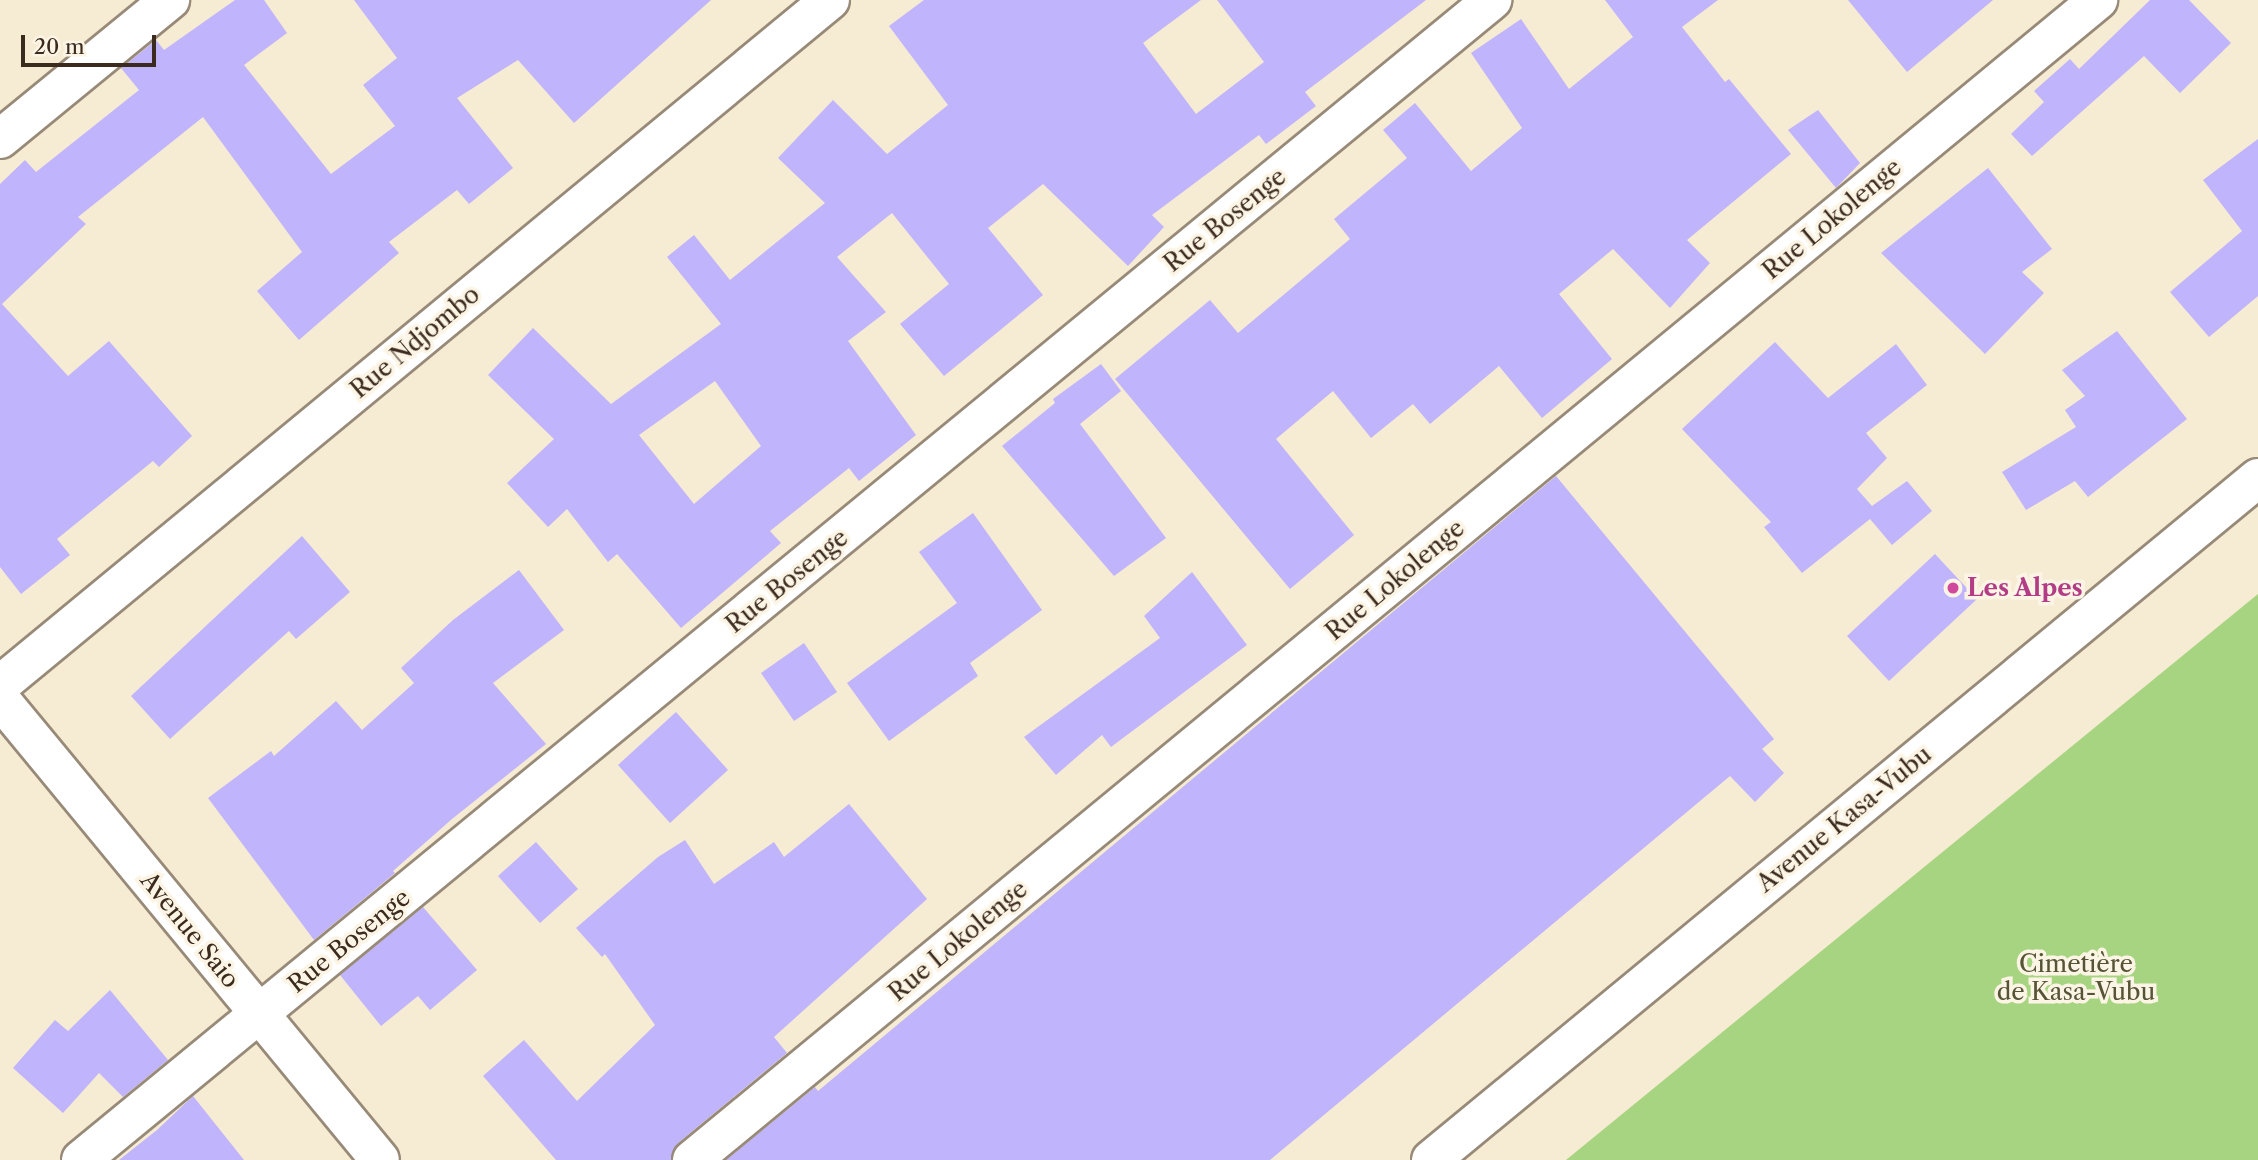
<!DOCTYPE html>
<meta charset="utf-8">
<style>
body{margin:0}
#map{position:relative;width:2258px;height:1160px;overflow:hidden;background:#f6ebd3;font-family:"Libre Caslon Text",serif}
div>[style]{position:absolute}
.green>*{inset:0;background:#a7d480}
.building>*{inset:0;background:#c0b4fd}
.roads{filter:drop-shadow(2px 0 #988a78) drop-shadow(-2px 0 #988a78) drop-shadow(0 2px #988a78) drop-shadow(0 -2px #988a78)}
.minor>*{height:38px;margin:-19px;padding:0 19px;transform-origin:19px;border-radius:19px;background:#fff}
.major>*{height:38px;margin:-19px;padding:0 19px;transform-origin:19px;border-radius:19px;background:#fff}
.dots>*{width:19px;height:19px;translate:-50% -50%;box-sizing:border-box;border:4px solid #fcf5e5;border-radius:50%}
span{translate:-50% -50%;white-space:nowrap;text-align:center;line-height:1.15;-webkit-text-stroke:7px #fcf5e5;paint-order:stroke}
.street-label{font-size:24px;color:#3b2a1e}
.hotel-label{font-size:24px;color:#b23c85;font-weight:700}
.left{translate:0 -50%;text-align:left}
.park-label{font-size:24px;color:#565436}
.scale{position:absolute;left:21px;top:35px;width:135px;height:32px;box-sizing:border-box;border:4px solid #3b2a1e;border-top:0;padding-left:9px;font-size:21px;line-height:24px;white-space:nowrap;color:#3b2a1e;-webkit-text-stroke:5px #fcf5e5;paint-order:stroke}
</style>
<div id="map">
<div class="green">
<div style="clip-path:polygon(2258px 594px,2258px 1160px,1566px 1160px)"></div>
</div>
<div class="building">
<div style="clip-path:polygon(235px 0,264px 0,287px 33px,244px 65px,331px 174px,395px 126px,363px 85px,397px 58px,354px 0,711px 0,574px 123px,518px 60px,457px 98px,513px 168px,469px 204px,457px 190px,389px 242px,399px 253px,299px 340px,257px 291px,302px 252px,203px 117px,78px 217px,86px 224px,2px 304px,68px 376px,109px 341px,192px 436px,159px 467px,153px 461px,57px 539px,70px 555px,21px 594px,0 567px,0 184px,25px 160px,36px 172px,139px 90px,121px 68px,156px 40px,164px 50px)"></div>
<div style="clip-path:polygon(evenodd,924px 0,1201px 0,1143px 43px,1196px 114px,1264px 62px,1217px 0,1426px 0,1305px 92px,1316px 106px,1266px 144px,1259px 135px,1152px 215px,1164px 227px,1128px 266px,1043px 184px,988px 228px,1043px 295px,944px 376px,900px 324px,949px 284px,892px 213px,837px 257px,886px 312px,848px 341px,916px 435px,859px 481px,849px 468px,770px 531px,781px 543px,681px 628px,617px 554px,608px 562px,567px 509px,548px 527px,507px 483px,554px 439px,488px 375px,533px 328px,611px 404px,721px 324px,667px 257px,694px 235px,730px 280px,825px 203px,778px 158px,833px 100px,887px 154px,948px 105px,889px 26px,924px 0,715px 381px,761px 446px,694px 504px,639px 435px,715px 381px)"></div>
<div style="clip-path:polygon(1605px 0,1718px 0,1682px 27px,1725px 82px,1729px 79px,1791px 154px,1687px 240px,1710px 263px,1670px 308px,1613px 249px,1559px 294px,1612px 359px,1542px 418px,1499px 366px,1430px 424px,1413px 404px,1371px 438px,1333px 391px,1276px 439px,1354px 535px,1290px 589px,1115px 379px,1210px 300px,1238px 333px,1350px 239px,1334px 219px,1407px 158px,1383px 130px,1415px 103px,1471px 171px,1522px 128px,1471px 53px,1521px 19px,1569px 89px,1633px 37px)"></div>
<div style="clip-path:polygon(1848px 0,1993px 0,1907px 72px)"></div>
<div style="clip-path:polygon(2150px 0,2189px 0,2231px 43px,2180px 93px,2144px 56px,2032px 156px,2011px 134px,2044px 102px,2034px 91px,2070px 59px,2079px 69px)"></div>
<div style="clip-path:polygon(1818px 110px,1860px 163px,1836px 188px,1788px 130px)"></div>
<div style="clip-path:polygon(2258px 139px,2258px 296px,2209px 337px,2170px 292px,2242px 231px,2203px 180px)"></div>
<div style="clip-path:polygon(1988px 168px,2052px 249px,2022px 272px,2044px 293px,1985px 354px,1881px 253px)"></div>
<div style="clip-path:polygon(2117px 331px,2187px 419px,2088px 497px,2075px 481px,2026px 510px,2002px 472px,2076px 427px,2065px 410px,2085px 396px,2062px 370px)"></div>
<div style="clip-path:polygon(1775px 342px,1828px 398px,1896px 344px,1927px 385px,1866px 433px,1887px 458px,1857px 489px,1872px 506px,1907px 481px,1932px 511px,1892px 545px,1870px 519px,1802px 573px,1764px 527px,1771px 522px,1682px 429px)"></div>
<div style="clip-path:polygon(1101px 364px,1121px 391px,1080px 424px,1166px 538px,1114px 576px,1002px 446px,1055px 403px,1053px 399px)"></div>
<div style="clip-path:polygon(1556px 476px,1774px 739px,1762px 749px,1784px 773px,1755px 802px,1730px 776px,1270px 1160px,726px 1160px,815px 1087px,818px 1091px)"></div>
<div style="clip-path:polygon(973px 513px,1042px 610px,970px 663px,978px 676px,889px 741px,847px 683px,957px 603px,919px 552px)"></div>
<div style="clip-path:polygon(302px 536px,350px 592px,296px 639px,289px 631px,170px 739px,131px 696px)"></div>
<div style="clip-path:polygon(1935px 554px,1977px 599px,1889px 681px,1847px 636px)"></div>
<div style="clip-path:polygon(519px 570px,564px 630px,493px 683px,546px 744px,452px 819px,393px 871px,395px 873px,314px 940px,208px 798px,271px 751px,274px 756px,336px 701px,362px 730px,414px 683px,401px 668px,453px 620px)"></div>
<div style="clip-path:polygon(1192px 572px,1247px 645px,1111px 747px,1102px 735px,1056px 775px,1024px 737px,1160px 638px,1144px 616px)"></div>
<div style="clip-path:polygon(804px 643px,837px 692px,794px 721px,761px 673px)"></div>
<div style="clip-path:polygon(676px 712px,728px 770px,670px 823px,618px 765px)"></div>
<div style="clip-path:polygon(849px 804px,927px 899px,774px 1037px,787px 1053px,678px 1143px,671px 1160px,556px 1160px,483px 1076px,524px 1040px,577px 1101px,655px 1025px,605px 954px,602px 957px,576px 928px,658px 857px,685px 840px,714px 884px,774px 842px,784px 857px)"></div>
<div style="clip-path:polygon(536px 842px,578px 889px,540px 923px,498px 876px)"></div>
<div style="clip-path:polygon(423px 907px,477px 970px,430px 1010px,418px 996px,381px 1026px,340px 975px)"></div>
<div style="clip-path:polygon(110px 990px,168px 1060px,123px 1097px,99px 1073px,63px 1113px,13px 1068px,55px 1020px,68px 1031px)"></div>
<div style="clip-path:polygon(193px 1096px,244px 1160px,119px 1160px,157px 1130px)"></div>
</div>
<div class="roads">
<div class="minor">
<div style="left:0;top:139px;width:220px;rotate:-39.3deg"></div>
<div style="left:0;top:685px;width:1076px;rotate:-39.53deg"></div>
<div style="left:0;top:699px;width:597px;rotate:50.5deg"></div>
<div style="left:81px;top:1160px;width:1827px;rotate:-39.42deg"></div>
<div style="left:692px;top:1160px;width:1823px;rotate:-39.52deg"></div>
</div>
<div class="major">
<div style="left:1431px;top:1160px;width:1072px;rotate:-39.51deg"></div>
</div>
</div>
<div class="dots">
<div style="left:1953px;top:588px;background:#d1479c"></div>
</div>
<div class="street-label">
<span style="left:1832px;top:219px;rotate:-40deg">Rue Lokolenge</span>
<span style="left:1225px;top:220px;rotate:-39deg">Rue Bosenge</span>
<span style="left:415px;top:342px;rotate:-40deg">Rue Ndjombo</span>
<span style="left:1395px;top:580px;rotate:-40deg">Rue Lokolenge</span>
<span style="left:787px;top:581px;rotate:-39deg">Rue Bosenge</span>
<span style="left:1844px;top:819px;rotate:-39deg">Avenue Kasa-Vubu</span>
<span style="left:190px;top:930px;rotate:51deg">Avenue Saio</span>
<span style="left:349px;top:941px;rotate:-39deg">Rue Bosenge</span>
<span style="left:958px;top:941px;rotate:-40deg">Rue Lokolenge</span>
</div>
<div class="hotel-label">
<span class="left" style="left:1967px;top:588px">Les Alpes</span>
</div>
<div class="park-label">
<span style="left:2076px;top:978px">Cimetière<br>de Kasa-Vubu</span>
</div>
<div class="scale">20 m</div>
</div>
